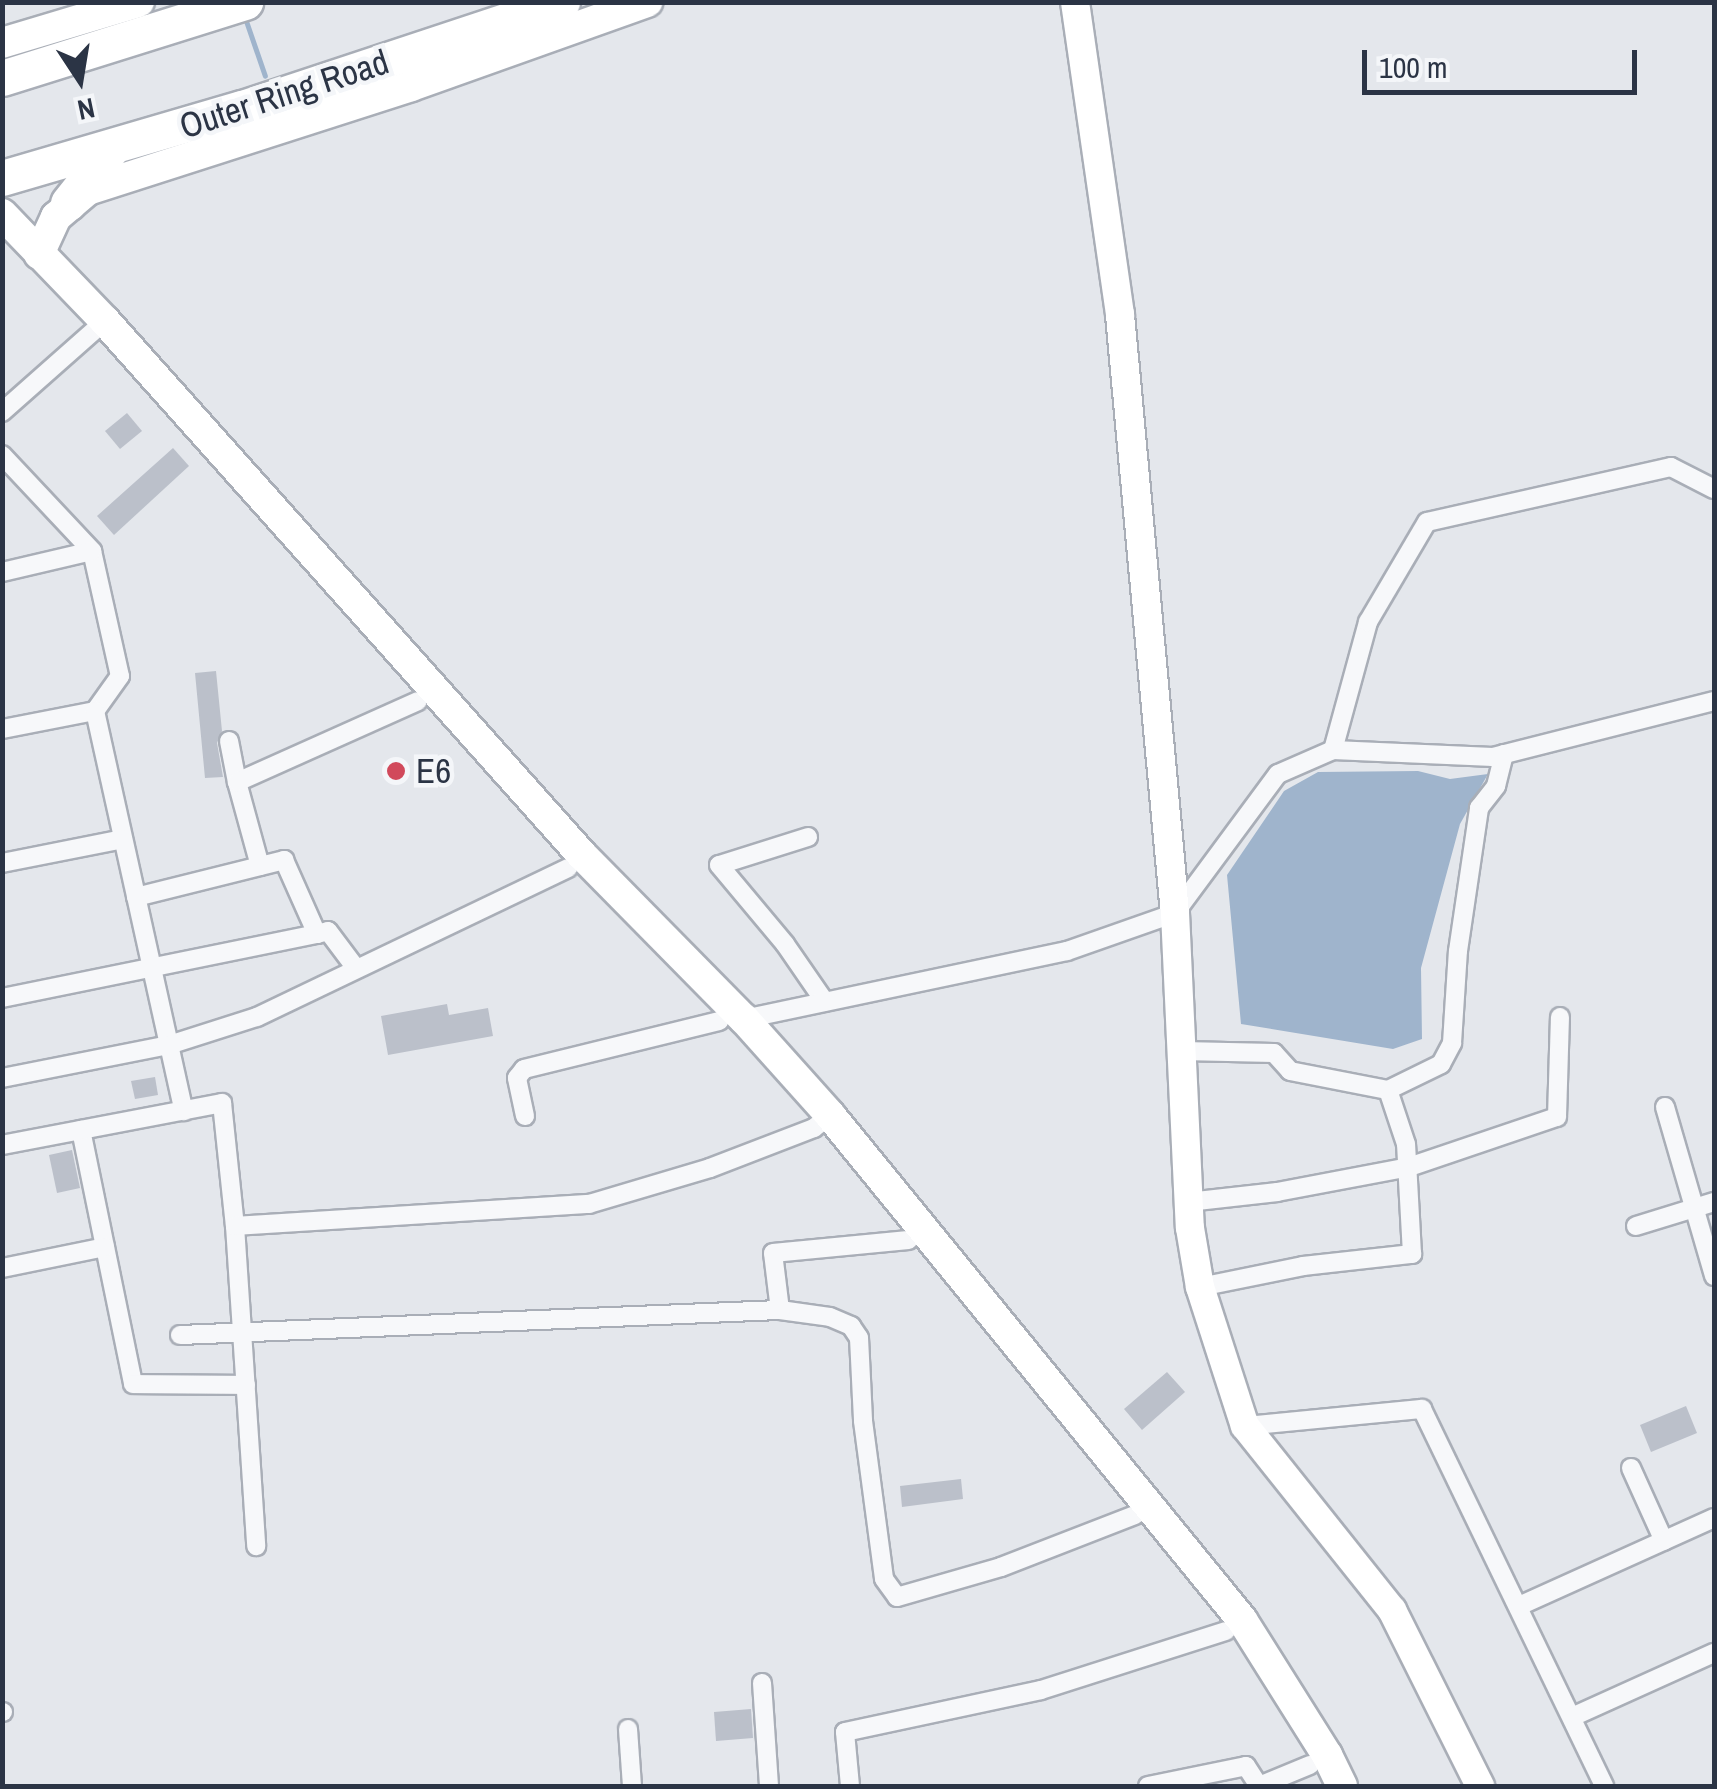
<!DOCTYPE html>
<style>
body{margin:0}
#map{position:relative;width:1717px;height:1789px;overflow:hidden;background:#e4e7ec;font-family:"Archivo Narrow",sans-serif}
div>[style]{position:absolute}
.water>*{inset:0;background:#9fb4cc}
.stream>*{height:5px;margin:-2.5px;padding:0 2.5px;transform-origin:2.5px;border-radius:2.5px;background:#9fb4cc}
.building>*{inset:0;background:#bbc0ca}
.roads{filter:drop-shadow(2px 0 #a9aeb7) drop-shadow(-2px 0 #a9aeb7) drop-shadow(0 2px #a9aeb7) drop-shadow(0 -2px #a9aeb7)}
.street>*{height:18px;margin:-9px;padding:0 9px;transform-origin:9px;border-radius:9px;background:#f7f8fa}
.secondary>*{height:28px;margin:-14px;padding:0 14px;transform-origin:14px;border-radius:14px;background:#fff}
.primary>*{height:30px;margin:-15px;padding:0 15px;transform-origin:15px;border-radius:15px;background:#fff}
.highway>*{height:35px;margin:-17.5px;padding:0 17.5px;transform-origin:17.5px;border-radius:17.5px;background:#fff}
.dots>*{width:28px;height:28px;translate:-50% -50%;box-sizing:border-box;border:5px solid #f4f6f9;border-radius:50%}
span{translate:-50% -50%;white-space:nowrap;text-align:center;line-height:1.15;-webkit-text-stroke:9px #f4f6f9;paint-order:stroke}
.street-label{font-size:35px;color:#2b3445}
.poi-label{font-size:35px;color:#2b3445}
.left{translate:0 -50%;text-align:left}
.frame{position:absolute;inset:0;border:5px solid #2b3445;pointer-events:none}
.north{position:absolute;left:30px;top:30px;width:100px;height:100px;-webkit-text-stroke:8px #f4f6f9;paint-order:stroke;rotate:168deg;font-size:28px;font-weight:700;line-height:40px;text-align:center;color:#2b3445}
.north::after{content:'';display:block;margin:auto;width:35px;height:45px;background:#2b3445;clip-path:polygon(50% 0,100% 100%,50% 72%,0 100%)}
.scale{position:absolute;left:1362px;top:50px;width:275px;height:45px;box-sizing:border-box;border:5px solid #2b3445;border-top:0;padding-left:12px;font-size:30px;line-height:35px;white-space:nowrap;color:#2b3445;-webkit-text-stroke:8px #f4f6f9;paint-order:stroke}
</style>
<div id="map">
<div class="water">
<div style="clip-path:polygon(1418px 771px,1450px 779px,1488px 774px,1460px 824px,1421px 968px,1422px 1039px,1393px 1049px,1241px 1024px,1227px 875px,1284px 791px,1318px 772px)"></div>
</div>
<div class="stream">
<div style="left:245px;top:18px;width:61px;rotate:71deg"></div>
</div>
<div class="building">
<div style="clip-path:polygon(127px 413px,142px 431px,120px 449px,105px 431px)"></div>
<div style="clip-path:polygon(173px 448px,189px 466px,114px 535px,97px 516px)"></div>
<div style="clip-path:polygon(216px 671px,222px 731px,217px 743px,223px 777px,205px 778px,195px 673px)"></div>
<div style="clip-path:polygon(447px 1004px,449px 1015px,488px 1008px,493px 1036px,388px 1055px,381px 1016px)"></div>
<div style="clip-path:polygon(155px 1077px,158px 1095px,135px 1099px,131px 1081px)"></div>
<div style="clip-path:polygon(72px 1150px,80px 1188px,57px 1193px,49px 1155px)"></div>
<div style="clip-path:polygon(1167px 1372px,1185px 1392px,1142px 1430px,1124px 1409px)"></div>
<div style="clip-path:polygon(1686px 1406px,1697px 1433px,1651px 1452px,1640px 1425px)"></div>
<div style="clip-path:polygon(961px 1479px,963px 1499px,902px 1507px,900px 1486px)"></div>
<div style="clip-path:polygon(751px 1709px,753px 1738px,716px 1741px,714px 1712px)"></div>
</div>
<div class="roads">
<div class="street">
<div style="left:2px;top:412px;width:137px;rotate:-41.5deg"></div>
<div style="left:2px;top:455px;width:132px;rotate:46.8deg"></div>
<div style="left:92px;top:551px;width:128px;rotate:77.4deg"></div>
<div style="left:120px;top:676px;width:43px;rotate:125.5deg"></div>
<div style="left:95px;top:711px;width:95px;rotate:169deg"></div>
<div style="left:2px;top:572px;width:92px;rotate:-13.1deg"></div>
<div style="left:95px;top:711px;width:410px;rotate:77.5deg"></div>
<div style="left:229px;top:741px;width:42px;rotate:79deg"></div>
<div style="left:1333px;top:750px;width:133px;rotate:-74.7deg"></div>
<div style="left:1368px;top:622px;width:116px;rotate:-59.5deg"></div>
<div style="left:1427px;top:522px;width:250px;rotate:-12.7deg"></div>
<div style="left:1671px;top:467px;width:48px;rotate:27.1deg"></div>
<div style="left:808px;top:837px;width:93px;rotate:162.5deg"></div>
<div style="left:719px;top:865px;width:103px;rotate:50.1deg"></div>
<div style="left:785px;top:944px;width:70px;rotate:55.4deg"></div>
<div style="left:2px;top:863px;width:123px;rotate:-11.2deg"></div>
<div style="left:260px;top:866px;width:87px;rotate:-105.3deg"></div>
<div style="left:237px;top:782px;width:198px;rotate:-24.1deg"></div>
<div style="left:136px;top:897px;width:153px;rotate:-14deg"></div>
<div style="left:284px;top:860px;width:81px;rotate:66deg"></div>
<div style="left:317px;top:934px;width:11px;rotate:-15deg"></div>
<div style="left:328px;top:931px;width:45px;rotate:53.1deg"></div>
<div style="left:2px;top:998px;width:321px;rotate:-11.5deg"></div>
<div style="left:744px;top:1019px;width:330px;rotate:-11.9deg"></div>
<div style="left:1067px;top:951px;width:114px;rotate:-19.4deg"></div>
<div style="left:1175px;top:913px;width:173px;rotate:-53.5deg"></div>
<div style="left:1278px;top:774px;width:60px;rotate:-23.6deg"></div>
<div style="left:1333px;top:750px;width:160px;rotate:2.5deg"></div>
<div style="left:1493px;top:757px;width:228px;rotate:-14.2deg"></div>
<div style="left:1182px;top:1051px;width:92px;rotate:1.2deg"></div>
<div style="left:1274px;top:1053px;width:24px;rotate:48deg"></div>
<div style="left:1290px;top:1071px;width:100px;rotate:11deg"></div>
<div style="left:1388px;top:1090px;width:59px;rotate:-26.1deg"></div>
<div style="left:1441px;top:1064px;width:24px;rotate:-62deg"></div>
<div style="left:1452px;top:1043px;width:92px;rotate:-86.3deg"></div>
<div style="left:1458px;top:951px;width:145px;rotate:-81.6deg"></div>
<div style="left:1479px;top:808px;width:28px;rotate:-52deg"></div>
<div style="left:1496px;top:786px;width:33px;rotate:-76deg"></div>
<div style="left:2px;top:1078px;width:170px;rotate:-11.2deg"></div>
<div style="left:169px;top:1045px;width:92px;rotate:-17.7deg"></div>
<div style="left:257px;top:1017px;width:345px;rotate:-25.6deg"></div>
<div style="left:1665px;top:1107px;width:176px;rotate:73.8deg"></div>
<div style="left:525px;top:1116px;width:39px;rotate:-102deg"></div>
<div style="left:517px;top:1078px;width:11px;rotate:-52deg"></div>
<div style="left:524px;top:1069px;width:201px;rotate:-13.8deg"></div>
<div style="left:81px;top:1130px;width:259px;rotate:78.4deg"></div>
<div style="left:133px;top:1384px;width:113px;rotate:0.5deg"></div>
<div style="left:2px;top:1145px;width:224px;rotate:-10.8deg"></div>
<div style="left:222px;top:1103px;width:124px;rotate:84deg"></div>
<div style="left:235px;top:1226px;width:321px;rotate:86.2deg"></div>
<div style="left:1188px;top:1202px;width:90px;rotate:-6.4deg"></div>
<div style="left:1277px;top:1192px;width:134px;rotate:-10.7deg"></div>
<div style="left:1409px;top:1167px;width:156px;rotate:-18.7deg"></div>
<div style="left:1557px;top:1117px;width:100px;rotate:-88.3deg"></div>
<div style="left:235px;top:1226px;width:355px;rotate:-3.6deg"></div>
<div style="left:589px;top:1204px;width:126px;rotate:-16.6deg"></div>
<div style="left:710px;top:1168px;width:111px;rotate:-21deg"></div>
<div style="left:814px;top:1128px;width:21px;rotate:-39deg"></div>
<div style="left:1636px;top:1226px;width:82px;rotate:-17.1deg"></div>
<div style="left:2px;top:1268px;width:105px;rotate:-11.5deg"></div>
<div style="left:1200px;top:1287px;width:105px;rotate:-11.5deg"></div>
<div style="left:1303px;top:1266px;width:110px;rotate:-6.3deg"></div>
<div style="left:1412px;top:1254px;width:110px;rotate:-93.1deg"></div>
<div style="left:1406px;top:1144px;width:57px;rotate:-108.4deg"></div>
<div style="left:780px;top:1310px;width:50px;rotate:8deg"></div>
<div style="left:830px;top:1317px;width:23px;rotate:23deg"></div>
<div style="left:851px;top:1326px;width:14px;rotate:56deg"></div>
<div style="left:859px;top:1338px;width:83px;rotate:87.2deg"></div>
<div style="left:863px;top:1421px;width:159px;rotate:82.4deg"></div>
<div style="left:884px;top:1579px;width:22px;rotate:54deg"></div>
<div style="left:897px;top:1597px;width:108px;rotate:-16.1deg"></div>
<div style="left:1001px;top:1567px;width:144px;rotate:-21.2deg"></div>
<div style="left:180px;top:1335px;width:601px;rotate:-2.39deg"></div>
<div style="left:780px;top:1310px;width:57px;rotate:-97deg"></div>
<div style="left:773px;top:1253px;width:136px;rotate:-5.5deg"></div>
<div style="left:1245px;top:1426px;width:178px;rotate:-5.5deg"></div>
<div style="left:1422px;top:1409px;width:419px;rotate:64.2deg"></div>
<div style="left:1631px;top:1468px;width:80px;rotate:65.7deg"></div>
<div style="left:1519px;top:1606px;width:214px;rotate:-24.3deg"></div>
<div style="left:762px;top:1683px;width:103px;rotate:86.1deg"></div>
<div style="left:2px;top:1712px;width:1px"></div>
<div style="left:1572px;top:1717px;width:156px;rotate:-24.3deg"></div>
<div style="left:628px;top:1729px;width:57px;rotate:86deg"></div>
<div style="left:850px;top:1786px;width:54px;rotate:-95.3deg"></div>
<div style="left:845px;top:1732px;width:200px;rotate:-12.1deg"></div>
<div style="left:1041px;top:1690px;width:194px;rotate:-17.7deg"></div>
<div style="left:1148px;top:1786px;width:100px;rotate:-11.5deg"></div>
<div style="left:1246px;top:1766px;width:24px;rotate:57deg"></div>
<div style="left:1259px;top:1786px;width:55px;rotate:-22.4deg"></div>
</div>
<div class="secondary">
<div style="left:1075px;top:2px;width:316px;rotate:81.8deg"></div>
<div style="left:1120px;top:315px;width:601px;rotate:84.75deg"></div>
<div style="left:1175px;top:913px;width:315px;rotate:87.3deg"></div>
<div style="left:1190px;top:1228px;width:60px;rotate:80.4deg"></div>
<div style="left:1200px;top:1287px;width:146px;rotate:72.1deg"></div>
<div style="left:1245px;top:1426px;width:236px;rotate:51.4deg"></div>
<div style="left:1392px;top:1610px;width:197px;rotate:63.4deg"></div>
</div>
<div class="primary">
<div style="left:2px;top:43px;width:143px;rotate:-16.7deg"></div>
<div style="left:2px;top:214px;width:149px;rotate:46.1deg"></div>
<div style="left:105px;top:321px;width:716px;rotate:48.23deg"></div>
<div style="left:582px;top:855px;width:231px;rotate:45.4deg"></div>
<div style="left:744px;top:1019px;width:129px;rotate:48.1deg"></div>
<div style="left:830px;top:1115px;width:652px;rotate:50.79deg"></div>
<div style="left:1242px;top:1620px;width:160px;rotate:57.8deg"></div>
<div style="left:1327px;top:1755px;width:34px;rotate:64deg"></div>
<div style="left:39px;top:254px;width:41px;rotate:-65.3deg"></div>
<div style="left:56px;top:217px;width:42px;rotate:-40.2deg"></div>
<div style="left:88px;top:190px;width:339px;rotate:-17.8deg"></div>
<div style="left:411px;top:86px;width:251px;rotate:-19.6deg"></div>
</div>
<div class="highway">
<div style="left:2px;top:78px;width:255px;rotate:-17.4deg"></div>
<div style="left:2px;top:178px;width:250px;rotate:-16.3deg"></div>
<div style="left:242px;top:108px;width:337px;rotate:-18.3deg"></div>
<div style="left:68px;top:203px;width:69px;rotate:-51.5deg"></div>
</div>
</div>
<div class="dots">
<div style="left:396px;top:771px;background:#d1495b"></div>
</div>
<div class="street-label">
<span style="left:284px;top:94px;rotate:-18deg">Outer Ring Road</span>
</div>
<div class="poi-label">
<span class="left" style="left:416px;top:771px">E6</span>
</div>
<div class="frame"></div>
<div class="north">N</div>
<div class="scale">100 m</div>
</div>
